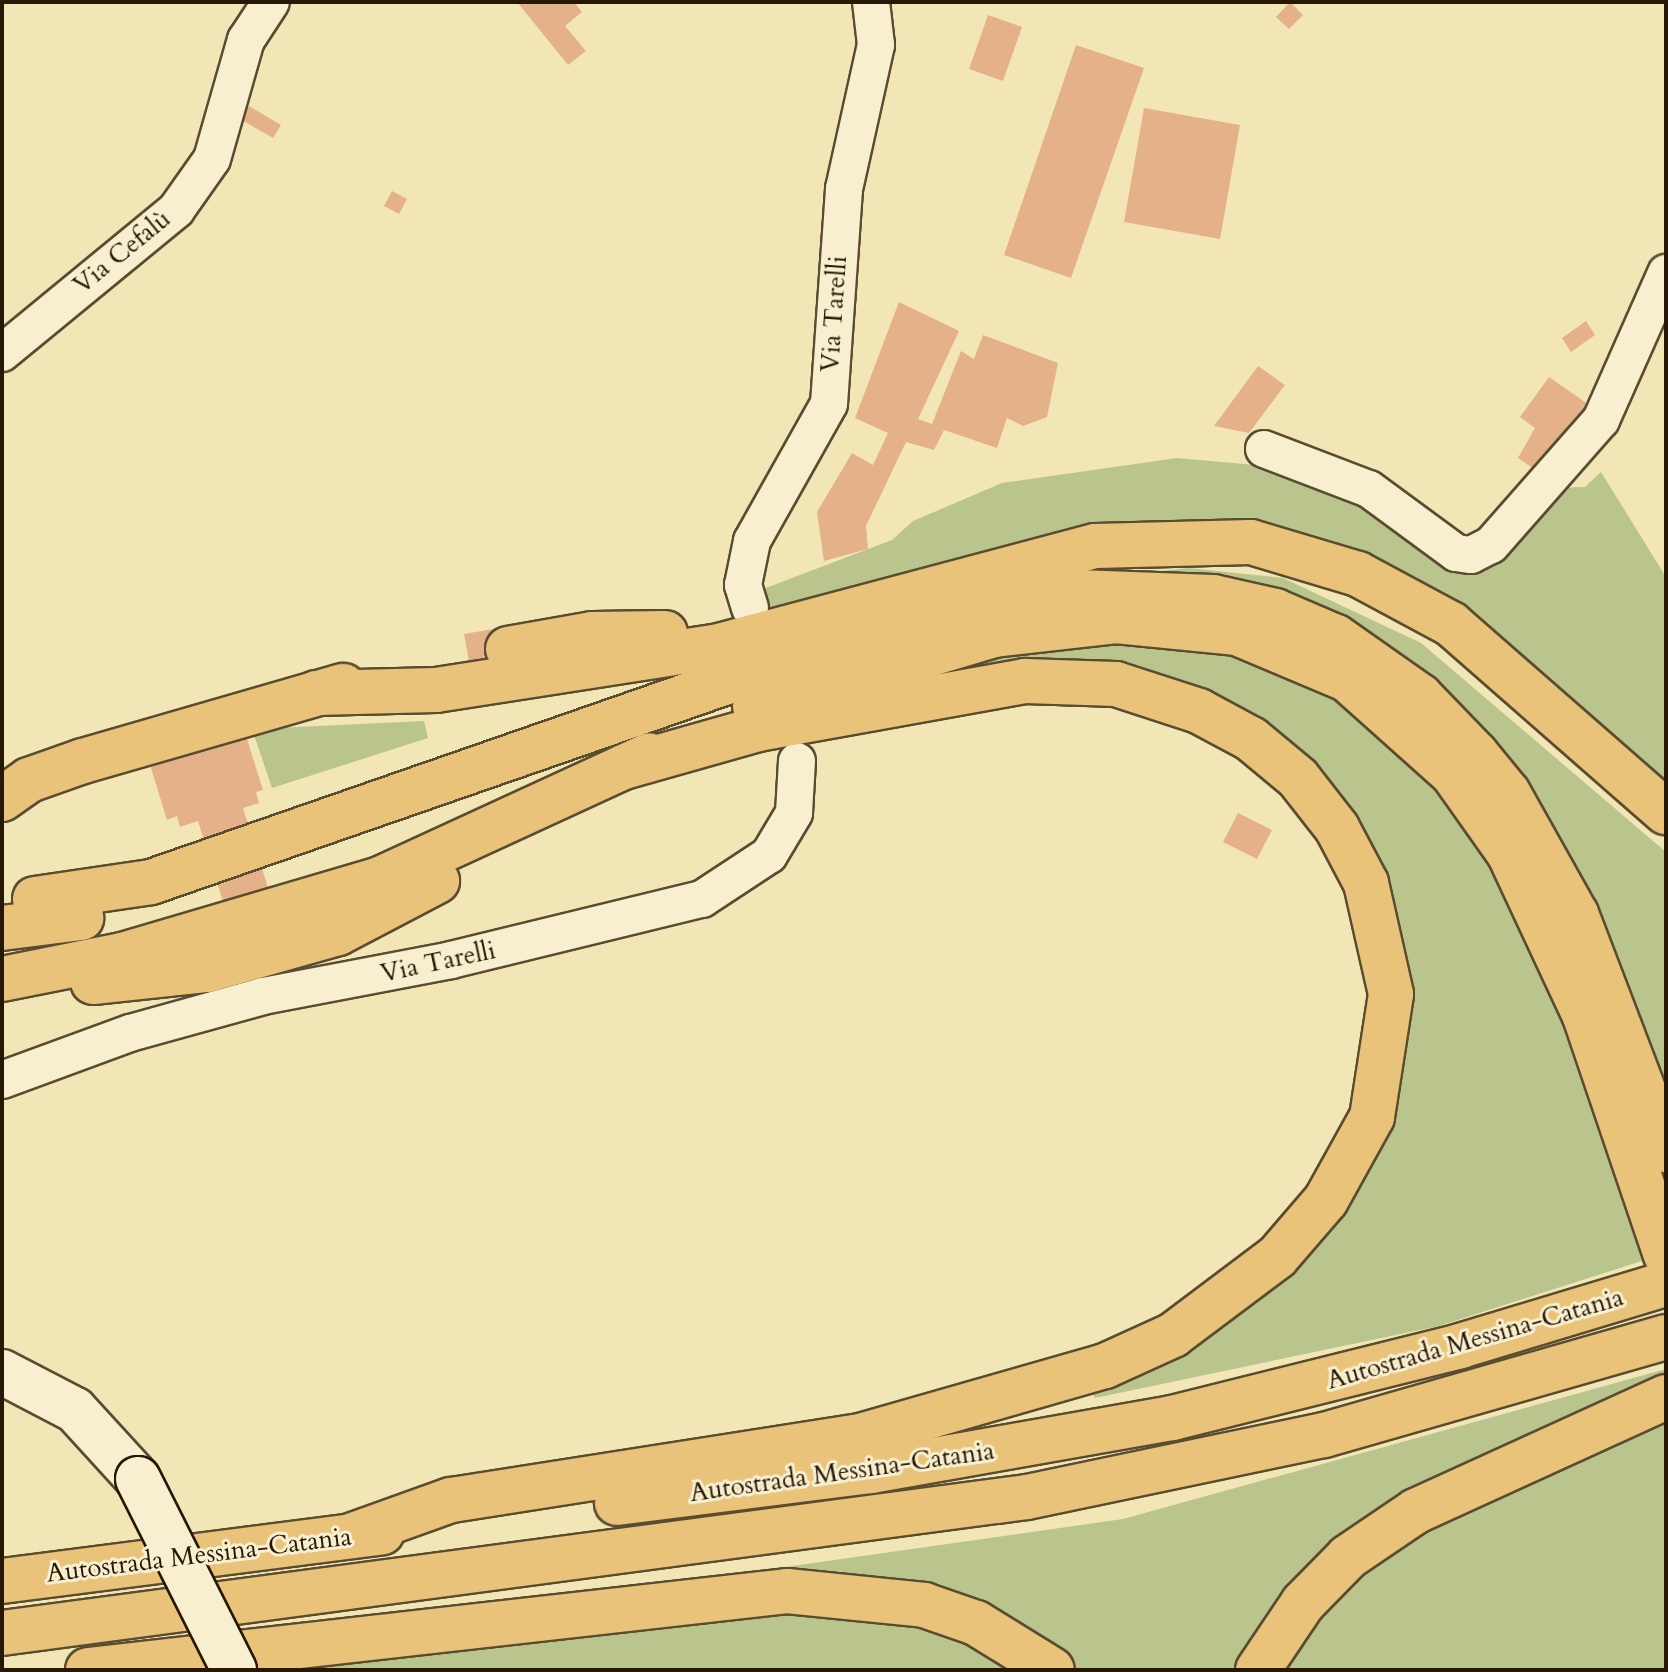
<!DOCTYPE html>
<meta charset="utf-8">
<style>
body{margin:0}
#map{position:relative;width:1668px;height:1672px;overflow:hidden;background:#f3e6b6;font-family:Cardo,serif}
div>[style]{position:absolute}
.green>*{inset:0;background:#bac58e}
.building>*{inset:0;background:#e4b188}
.roads{filter:drop-shadow(2px 0 #594c30) drop-shadow(-2px 0 #594c30) drop-shadow(0 2px #594c30) drop-shadow(0 -2px #594c30)}
.minor>*{height:36px;margin:-18px;padding:0 18px;transform-origin:18px;border-radius:18px;background:#f7efd0}
.secondary>*{height:44px;margin:-22px;padding:0 22px;transform-origin:22px;border-radius:22px;background:#f7efd0}
.motorway>*{height:44px;margin:-22px;padding:0 22px;transform-origin:22px;border-radius:22px;background:#eac37b}
.bridges{filter:drop-shadow(2px 0 #261804) drop-shadow(-2px 0 #261804) drop-shadow(0 2px #261804) drop-shadow(0 -2px #261804)}
.secondary-bridge>*{height:44px;margin:-22px;padding:0 22px;transform-origin:22px;border-radius:22px;background:#f7efd0}
span{translate:-50% -50%;white-space:nowrap;text-align:center;line-height:1.15;-webkit-text-stroke:6px #f7efd0;paint-order:stroke}
.street-label{font-size:26px;color:#261804}
.frame{position:absolute;inset:0;border:4px solid #261804;pointer-events:none}
</style>
<div id="map">
<div class="green">
<div style="clip-path:polygon(1177px 458px,1299px 469px,1365px 499px,1456px 566px,1558px 488px,1585px 487px,1601px 472px,1666px 577px,1666px 792px,1303px 538px,775px 614px,769px 607px,763px 589px,892px 540px,913px 521px,1002px 483px)"></div>
<div style="clip-path:polygon(1189px 568px,1283px 578px,1421px 643px,1666px 852px,1666px 1117px,1500px 768px,1107px 576px)"></div>
<div style="clip-path:polygon(1080px 637px,1214px 644px,1333px 692px,1437px 780px,1492px 857px,1565px 1007px,1648px 1259px,1439px 1326px,1095px 1398px,1091px 1390px,1373px 1151px,1374px 877px,1175px 691px,870px 688px)"></div>
<div style="clip-path:polygon(424px 721px,428px 738px,272px 788px,252px 729px)"></div>
<div style="clip-path:polygon(1666px 1369px,1666px 1381px,1504px 1448px,1239px 1670px,1074px 1670px,980px 1606px,587px 1595px,1123px 1519px)"></div>
<div style="clip-path:polygon(1666px 1417px,1666px 1670px,1277px 1670px,1362px 1569px,1428px 1523px)"></div>
<div style="clip-path:polygon(793px 1601px,970px 1636px,1029px 1670px,297px 1670px)"></div>
</div>
<div class="building">
<div style="clip-path:polygon(517px 2px,574px 2px,582px 12px,565px 26px,586px 51px,568px 65px)"></div>
<div style="clip-path:polygon(1290px 2px,1303px 15px,1289px 29px,1276px 17px)"></div>
<div style="clip-path:polygon(988px 15px,1022px 27px,1003px 81px,969px 69px)"></div>
<div style="clip-path:polygon(1076px 45px,1144px 68px,1071px 278px,1004px 255px)"></div>
<div style="clip-path:polygon(249px 106px,281px 125px,273px 138px,242px 120px)"></div>
<div style="clip-path:polygon(1144px 108px,1240px 125px,1220px 239px,1124px 222px)"></div>
<div style="clip-path:polygon(392px 191px,407px 199px,399px 214px,384px 206px)"></div>
<div style="clip-path:polygon(899px 302px,959px 331px,918px 419px,932px 424px,961px 351px,974px 359px,983px 335px,1058px 363px,1047px 417px,1023px 426px,1007px 418px,997px 448px,944px 430px,934px 450px,906px 442px,866px 526px,868px 549px,824px 561px,817px 512px,852px 453px,873px 465px,888px 433px,855px 418px)"></div>
<div style="clip-path:polygon(1586px 321px,1595px 335px,1571px 352px,1562px 338px)"></div>
<div style="clip-path:polygon(1258px 366px,1285px 385px,1249px 433px,1214px 426px)"></div>
<div style="clip-path:polygon(1549px 377px,1592px 407px,1540px 473px,1518px 458px,1535px 428px,1520px 417px)"></div>
<div style="clip-path:polygon(505px 627px,514px 676px,473px 683px,464px 634px)"></div>
<div style="clip-path:polygon(238px 735px,247px 739px,263px 790px,256px 792px,259px 803px,243px 808px,280px 926px,235px 940px,198px 821px,180px 827px,177px 816px,167px 820px,151px 768px,159px 759px)"></div>
<div style="clip-path:polygon(1238px 813px,1272px 830px,1257px 859px,1223px 842px)"></div>
</div>
<div class="roads">
<div class="minor">
<div style="left:2px;top:353px;width:225px;rotate:-39.4deg"></div>
<div style="left:176px;top:210px;width:62px;rotate:-54.8deg"></div>
<div style="left:212px;top:159px;width:124px;rotate:-74.1deg"></div>
<div style="left:246px;top:40px;width:45px;rotate:-56.7deg"></div>
<div style="left:1264px;top:449px;width:112px;rotate:20.9deg"></div>
<div style="left:1369px;top:489px;width:108px;rotate:36.3deg"></div>
<div style="left:1456px;top:553px;width:15px;rotate:8deg"></div>
<div style="left:1471px;top:555px;width:22px;rotate:-27deg"></div>
<div style="left:1491px;top:545px;width:167px;rotate:-48.7deg"></div>
<div style="left:1601px;top:420px;width:161px;rotate:-66.1deg"></div>
<div style="left:750px;top:608px;width:24px;rotate:-107deg"></div>
<div style="left:743px;top:585px;width:45px;rotate:-78.4deg"></div>
<div style="left:752px;top:541px;width:157px;rotate:-60.7deg"></div>
<div style="left:829px;top:404px;width:216px;rotate:-86deg"></div>
<div style="left:844px;top:189px;width:148px;rotate:-77.5deg"></div>
<div style="left:876px;top:45px;width:43px;rotate:-96.6deg"></div>
<div style="left:2px;top:1080px;width:136px;rotate:-20.2deg"></div>
<div style="left:130px;top:1033px;width:138px;rotate:-15.5deg"></div>
<div style="left:263px;top:996px;width:191px;rotate:-10.8deg"></div>
<div style="left:451px;top:960px;width:258px;rotate:-13.7deg"></div>
<div style="left:702px;top:899px;width:80px;rotate:-33.3deg"></div>
<div style="left:769px;top:855px;width:49px;rotate:-59.2deg"></div>
<div style="left:794px;top:813px;width:52px;rotate:-86.7deg"></div>
</div>
<div class="secondary">
<div style="left:2px;top:1372px;width:82px;rotate:27.5deg"></div>
<div style="left:75px;top:1410px;width:93px;rotate:47.6deg"></div>
</div>
<div class="motorway">
<div style="left:508px;top:649px;width:85px;rotate:-10.1deg"></div>
<div style="left:592px;top:634px;width:73px;rotate:-0.8deg"></div>
<div style="left:316px;top:693px;width:120px;rotate:-1.4deg"></div>
<div style="left:436px;top:690px;width:282px;rotate:-8.8deg"></div>
<div style="left:715px;top:647px;width:393px;rotate:-14.9deg"></div>
<div style="left:1095px;top:546px;width:156px;rotate:-1.5deg"></div>
<div style="left:1251px;top:542px;width:112px;rotate:16.7deg"></div>
<div style="left:1358px;top:574px;width:106px;rotate:28.3deg"></div>
<div style="left:1451px;top:624px;width:286px;rotate:41.2deg"></div>
<div style="left:755px;top:706px;width:249px;rotate:-16.5deg"></div>
<div style="left:994px;top:635px;width:123px;rotate:-6.5deg"></div>
<div style="left:1116px;top:621px;width:122px;rotate:5.7deg"></div>
<div style="left:1237px;top:633px;width:121px;rotate:22.9deg"></div>
<div style="left:1348px;top:680px;width:141px;rotate:41.8deg"></div>
<div style="left:1453px;top:774px;width:97px;rotate:54.7deg"></div>
<div style="left:1509px;top:853px;width:180px;rotate:65deg"></div>
<div style="left:1585px;top:1016px;width:252px;rotate:71.3deg"></div>
<div style="left:2px;top:799px;width:33px;rotate:-35deg"></div>
<div style="left:29px;top:780px;width:57px;rotate:-19.4deg"></div>
<div style="left:83px;top:761px;width:271px;rotate:-16.1deg"></div>
<div style="left:35px;top:899px;width:117px;rotate:-8.3deg"></div>
<div style="left:151px;top:882px;width:774px;rotate:-19.16deg"></div>
<div style="left:882px;top:628px;width:198px;rotate:-10.5deg"></div>
<div style="left:1077px;top:592px;width:136px;rotate:2.1deg"></div>
<div style="left:1213px;top:597px;width:64px;rotate:12.7deg"></div>
<div style="left:1275px;top:611px;width:66px;rotate:23.1deg"></div>
<div style="left:1336px;top:637px;width:103px;rotate:35.1deg"></div>
<div style="left:1420px;top:696px;width:81px;rotate:46deg"></div>
<div style="left:1476px;top:754px;width:50px;rotate:50.6deg"></div>
<div style="left:1508px;top:793px;width:139px;rotate:60.7deg"></div>
<div style="left:1576px;top:914px;width:253px;rotate:69.1deg"></div>
<div style="left:2px;top:928px;width:80px;rotate:-7.2deg"></div>
<div style="left:2px;top:979px;width:122px;rotate:-11.3deg"></div>
<div style="left:122px;top:955px;width:269px;rotate:-16.4deg"></div>
<div style="left:380px;top:879px;width:296px;rotate:-24.7deg"></div>
<div style="left:93px;top:982px;width:115px;rotate:-6deg"></div>
<div style="left:207px;top:970px;width:136px;rotate:-15.8deg"></div>
<div style="left:338px;top:933px;width:112px;rotate:-27.7deg"></div>
<div style="left:617px;top:1503px;width:256px;rotate:-7.2deg"></div>
<div style="left:871px;top:1471px;width:306px;rotate:-10deg"></div>
<div style="left:1172px;top:1418px;width:297px;rotate:-14deg"></div>
<div style="left:1460px;top:1346px;width:215px;rotate:-16.8deg"></div>
<div style="left:353px;top:1535px;width:104px;rotate:-19.7deg"></div>
<div style="left:451px;top:1500px;width:418px;rotate:-8.9deg"></div>
<div style="left:864px;top:1435px;width:251px;rotate:-16deg"></div>
<div style="left:1105px;top:1366px;width:75px;rotate:-24.5deg"></div>
<div style="left:1173px;top:1335px;width:130px;rotate:-36.9deg"></div>
<div style="left:1277px;top:1257px;width:75px;rotate:-49.3deg"></div>
<div style="left:1326px;top:1200px;width:95px;rotate:-61deg"></div>
<div style="left:1372px;top:1117px;width:124px;rotate:-81.2deg"></div>
<div style="left:1391px;top:994px;width:114px;rotate:-102.7deg"></div>
<div style="left:1366px;top:883px;width:62px;rotate:-117.8deg"></div>
<div style="left:1337px;top:828px;width:63px;rotate:-128deg"></div>
<div style="left:1298px;top:778px;width:61px;rotate:-140.3deg"></div>
<div style="left:1251px;top:739px;width:59px;rotate:-151.7deg"></div>
<div style="left:1199px;top:711px;width:87px;rotate:-162deg"></div>
<div style="left:1116px;top:684px;width:91px;rotate:-178.1deg"></div>
<div style="left:1025px;top:681px;width:271px;rotate:169.8deg"></div>
<div style="left:758px;top:729px;width:139px;rotate:164.2deg"></div>
<div style="left:2px;top:1581px;width:383px;rotate:-7.3deg"></div>
<div style="left:2px;top:1633px;width:1034px;rotate:-7.56deg"></div>
<div style="left:1027px;top:1497px;width:303px;rotate:-11.8deg"></div>
<div style="left:1324px;top:1435px;width:356px;rotate:-16deg"></div>
<div style="left:88px;top:1670px;width:703px;rotate:-6.45deg"></div>
<div style="left:787px;top:1591px;width:138px;rotate:5.8deg"></div>
<div style="left:924px;top:1605px;width:55px;rotate:19.1deg"></div>
<div style="left:976px;top:1623px;width:89px;rotate:31.7deg"></div>
<div style="left:1258px;top:1670px;width:81px;rotate:-56.1deg"></div>
<div style="left:1303px;top:1603px;width:64px;rotate:-45.6deg"></div>
<div style="left:1348px;top:1557px;width:82px;rotate:-34.1deg"></div>
<div style="left:1416px;top:1511px;width:275px;rotate:-24.5deg"></div>
</div>
</div>
<div class="bridges">
<div class="secondary-bridge">
<div style="left:138px;top:1479px;width:214px;rotate:63.3deg"></div>
</div>
</div>
<div class="street-label">
<span style="left:122px;top:252px;rotate:-39deg">Via Cefalù</span>
<span style="left:834px;top:314px;rotate:-86deg">Via Tarelli</span>
<span style="left:438px;top:962px;rotate:-12deg">Via Tarelli</span>
<span style="left:1475px;top:1339px;rotate:-16deg">Autostrada Messina-Catania</span>
<span style="left:842px;top:1472px;rotate:-8deg">Autostrada Messina-Catania</span>
<span style="left:199px;top:1555px;rotate:-7deg">Autostrada Messina-Catania</span>
</div>
<div class="frame"></div>
</div>
